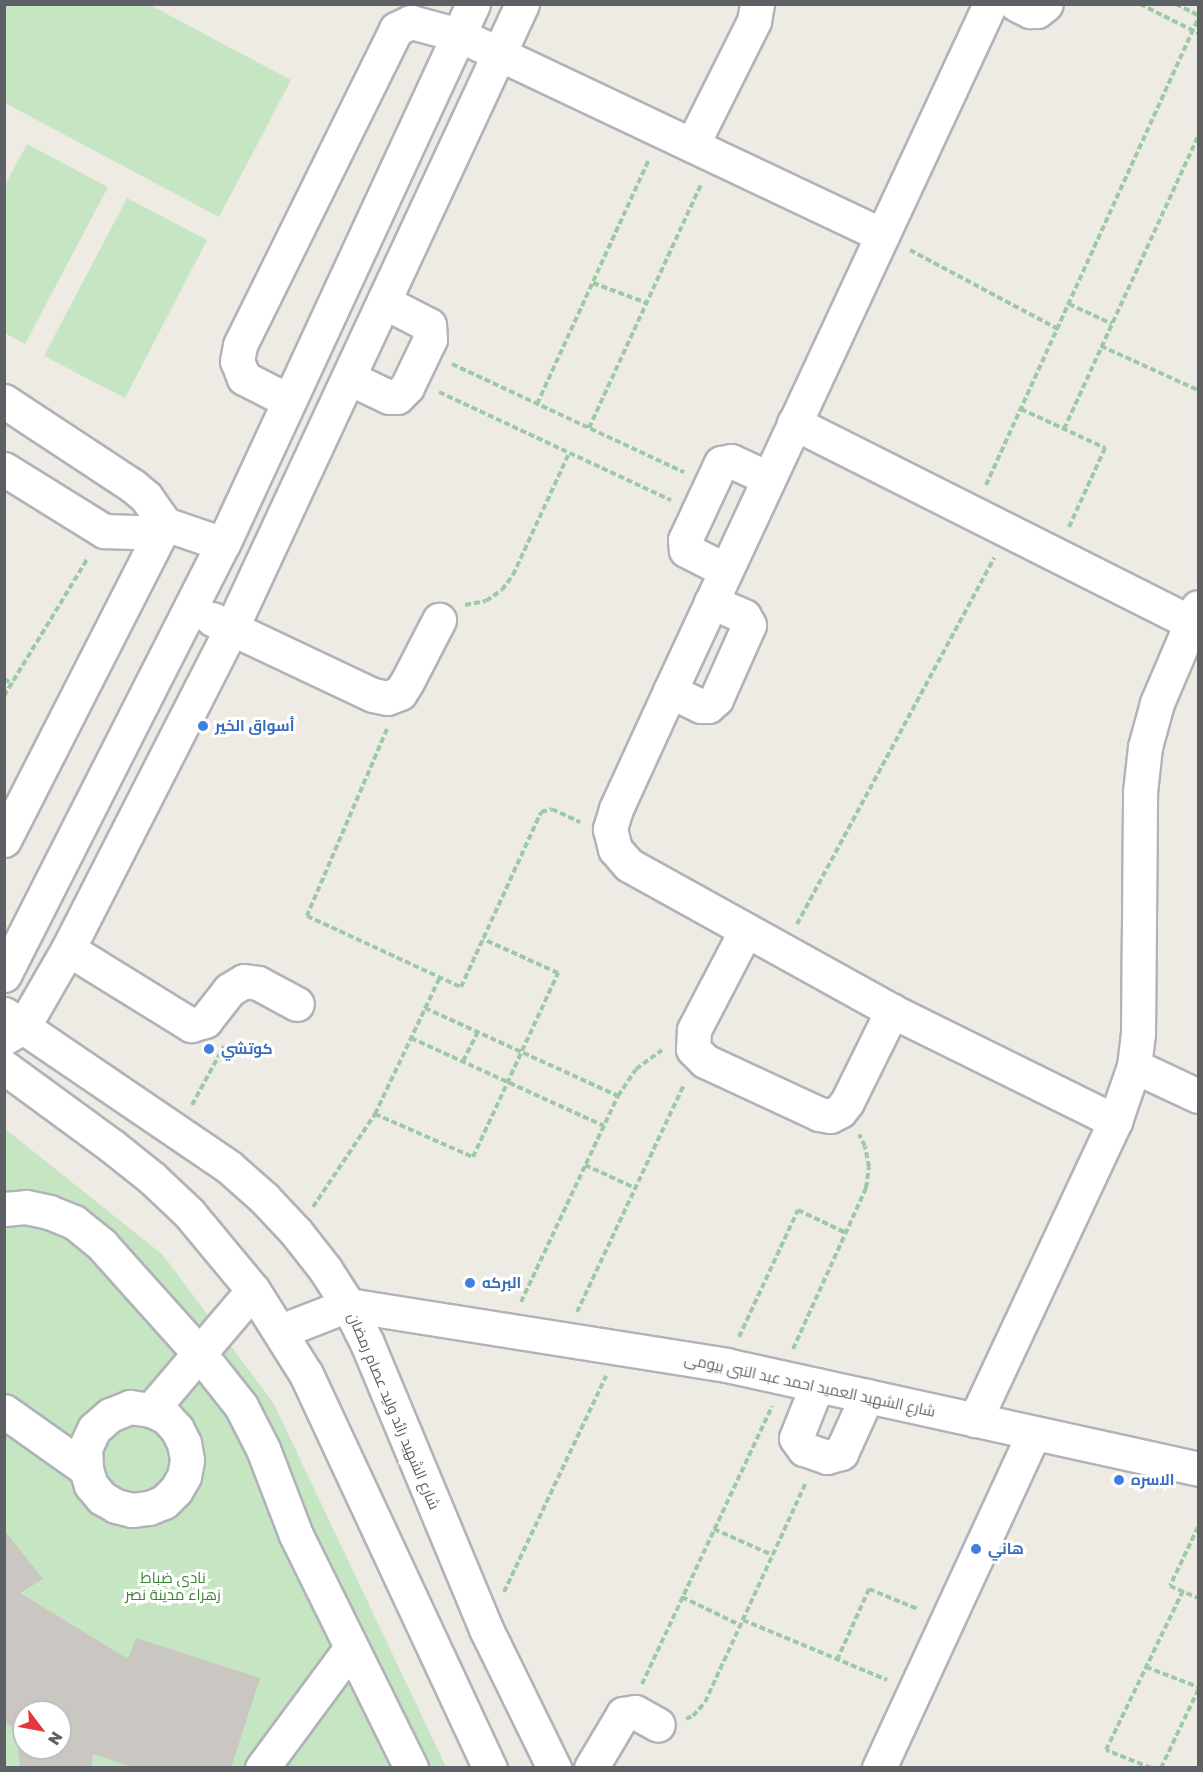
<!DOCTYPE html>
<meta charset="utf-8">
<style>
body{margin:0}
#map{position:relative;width:1203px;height:1772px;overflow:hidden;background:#eeebe5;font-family:"Golos Text",Cairo,sans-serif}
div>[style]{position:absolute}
.green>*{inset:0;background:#c6e5c2}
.building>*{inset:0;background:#cac6c1}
.path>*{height:4px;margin-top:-2px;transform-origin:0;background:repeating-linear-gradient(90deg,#9dc9a4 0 6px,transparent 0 9px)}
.roads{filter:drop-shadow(2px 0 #b0b3b7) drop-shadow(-2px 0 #b0b3b7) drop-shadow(0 2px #b0b3b7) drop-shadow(0 -2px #b0b3b7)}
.minor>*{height:33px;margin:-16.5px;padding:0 16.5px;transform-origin:16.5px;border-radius:16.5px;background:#fff}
.dots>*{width:16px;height:16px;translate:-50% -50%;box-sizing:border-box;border:3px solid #fff;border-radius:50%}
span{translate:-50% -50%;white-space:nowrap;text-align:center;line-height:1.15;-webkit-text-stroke:6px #fff;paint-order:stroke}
.shop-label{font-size:15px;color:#366cbe;font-weight:700}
.left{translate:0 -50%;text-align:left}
.street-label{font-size:15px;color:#5d6165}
.park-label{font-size:15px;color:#3d8137}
.frame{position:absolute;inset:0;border:6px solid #5d6165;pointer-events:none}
.north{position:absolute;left:12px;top:1700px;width:60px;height:60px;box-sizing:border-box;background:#fff;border:2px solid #bec0c1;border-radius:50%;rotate:122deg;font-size:16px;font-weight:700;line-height:24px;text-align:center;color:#5d6165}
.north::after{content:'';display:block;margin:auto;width:21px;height:27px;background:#e3363d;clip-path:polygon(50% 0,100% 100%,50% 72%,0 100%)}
</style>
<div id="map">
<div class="green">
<div style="clip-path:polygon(4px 5px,150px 5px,291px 80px,219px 217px,5px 103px)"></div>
<div style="clip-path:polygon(27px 144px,108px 187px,25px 344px,5px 333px,4px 187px)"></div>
<div style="clip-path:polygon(127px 198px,207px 240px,125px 398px,44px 356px)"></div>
<div style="clip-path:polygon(evenodd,4px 1128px,163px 1255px,274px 1404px,446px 1767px,5px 1767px,4px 1128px,24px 1712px,60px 1712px,60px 1748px,24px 1748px,24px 1712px)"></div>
</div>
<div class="building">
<div style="clip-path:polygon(evenodd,4px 1530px,43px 1579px,20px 1593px,128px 1659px,136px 1638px,260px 1678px,231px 1768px,135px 1768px,93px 1754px,91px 1768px,20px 1768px,16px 1730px,4px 1722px,4px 1530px,24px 1712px,60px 1712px,60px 1748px,24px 1748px,24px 1712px)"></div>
</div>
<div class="path">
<div style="left:1140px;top:4px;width:65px;rotate:26.6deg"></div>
<div style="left:1176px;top:4px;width:25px;rotate:27deg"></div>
<div style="left:910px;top:250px;width:168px;rotate:28.1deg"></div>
<div style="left:593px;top:283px;width:58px;rotate:20.3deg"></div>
<div style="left:1069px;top:304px;width:47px;rotate:24.9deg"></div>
<div style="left:1101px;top:346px;width:107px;rotate:24.4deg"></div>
<div style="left:452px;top:364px;width:256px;rotate:25deg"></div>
<div style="left:439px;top:392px;width:256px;rotate:25deg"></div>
<div style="left:537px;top:404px;width:269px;rotate:-65.4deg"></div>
<div style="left:1021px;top:409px;width:93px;rotate:24.9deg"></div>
<div style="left:1105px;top:448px;width:87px;rotate:114.5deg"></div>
<div style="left:589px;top:428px;width:268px;rotate:-65.3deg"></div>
<div style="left:1064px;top:429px;width:322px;rotate:-65.4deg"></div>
<div style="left:986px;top:485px;width:512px;rotate:-65.54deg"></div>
<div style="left:465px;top:605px;width:21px;rotate:-11deg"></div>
<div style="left:486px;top:601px;width:19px;rotate:-35deg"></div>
<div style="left:502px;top:590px;width:19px;rotate:-54deg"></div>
<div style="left:513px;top:575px;width:134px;rotate:-65.3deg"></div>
<div style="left:4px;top:679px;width:10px;rotate:29deg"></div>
<div style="left:4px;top:696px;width:162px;rotate:-58.7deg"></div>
<div style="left:387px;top:729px;width:203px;rotate:113.2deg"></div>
<div style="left:307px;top:916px;width:170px;rotate:24.8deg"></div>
<div style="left:461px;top:987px;width:192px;rotate:-65.4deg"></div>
<div style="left:541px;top:812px;width:11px;rotate:-15deg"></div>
<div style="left:552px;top:809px;width:31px;rotate:25deg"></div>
<div style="left:797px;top:924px;width:416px;rotate:-61.7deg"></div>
<div style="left:425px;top:1008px;width:212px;rotate:24.5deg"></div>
<div style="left:411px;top:1038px;width:212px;rotate:24.5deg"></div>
<div style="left:463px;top:1061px;width:34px;rotate:-63deg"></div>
<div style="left:192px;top:1105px;width:67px;rotate:-61.5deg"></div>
<div style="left:375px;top:1114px;width:107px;rotate:23.7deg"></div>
<div style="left:473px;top:1157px;width:203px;rotate:-65.2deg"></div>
<div style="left:558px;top:973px;width:82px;rotate:-155.6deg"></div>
<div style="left:585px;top:1165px;width:55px;rotate:24.7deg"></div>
<div style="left:313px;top:1207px;width:112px;rotate:-56.3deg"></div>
<div style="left:375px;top:1114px;width:152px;rotate:-64.6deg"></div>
<div style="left:521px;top:1302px;width:228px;rotate:-64.8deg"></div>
<div style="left:618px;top:1096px;width:32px;rotate:-56deg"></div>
<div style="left:636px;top:1069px;width:32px;rotate:-36deg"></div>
<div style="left:577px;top:1312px;width:251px;rotate:-64.8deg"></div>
<div style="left:739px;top:1337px;width:140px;rotate:-65.1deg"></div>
<div style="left:798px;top:1210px;width:53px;rotate:25.6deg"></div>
<div style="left:793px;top:1349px;width:177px;rotate:-65.6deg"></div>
<div style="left:866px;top:1188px;width:21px;rotate:-82deg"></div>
<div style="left:869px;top:1167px;width:21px;rotate:-101deg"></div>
<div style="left:865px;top:1146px;width:13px;rotate:-117deg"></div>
<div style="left:1198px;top:1527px;width:65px;rotate:115.4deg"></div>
<div style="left:1170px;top:1586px;width:30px;rotate:23deg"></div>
<div style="left:714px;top:1529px;width:64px;rotate:24.1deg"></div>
<div style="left:504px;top:1592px;width:239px;rotate:-64.7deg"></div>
<div style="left:682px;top:1597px;width:64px;rotate:25.8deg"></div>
<div style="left:743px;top:1620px;width:156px;rotate:22.6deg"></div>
<div style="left:837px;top:1660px;width:78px;rotate:-65.7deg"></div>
<div style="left:869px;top:1589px;width:53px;rotate:22.2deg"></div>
<div style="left:1146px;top:1667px;width:56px;rotate:21deg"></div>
<div style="left:642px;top:1684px;width:307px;rotate:-64.9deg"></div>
<div style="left:686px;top:1719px;width:8px;rotate:-23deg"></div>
<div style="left:693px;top:1716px;width:18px;rotate:-49deg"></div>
<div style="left:705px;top:1702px;width:242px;rotate:-65.3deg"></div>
<div style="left:1151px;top:1768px;width:48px;rotate:-158.2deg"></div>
<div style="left:1106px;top:1750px;width:177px;rotate:-64.2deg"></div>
<div style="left:1161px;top:1768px;width:86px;rotate:-64.6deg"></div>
</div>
<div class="roads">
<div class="minor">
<div style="left:990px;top:4px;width:758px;rotate:114.98deg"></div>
<div style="left:670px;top:691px;width:130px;rotate:114.6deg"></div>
<div style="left:616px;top:809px;width:21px;rotate:107deg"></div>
<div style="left:610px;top:829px;width:21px;rotate:76deg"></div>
<div style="left:615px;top:849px;width:21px;rotate:49deg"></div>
<div style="left:629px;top:865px;width:301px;rotate:29deg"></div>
<div style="left:892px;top:1011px;width:249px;rotate:26.3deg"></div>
<div style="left:1016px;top:4px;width:16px;rotate:27deg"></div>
<div style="left:1030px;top:11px;width:7px"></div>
<div style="left:1037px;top:11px;width:11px;rotate:-38deg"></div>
<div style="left:692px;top:145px;width:139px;rotate:-63.4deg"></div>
<div style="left:754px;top:21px;width:17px;rotate:-80deg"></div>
<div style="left:349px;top:378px;width:44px;rotate:25.4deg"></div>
<div style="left:389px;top:397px;width:8px"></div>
<div style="left:397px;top:397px;width:14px;rotate:-45deg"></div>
<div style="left:407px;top:387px;width:53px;rotate:-64.4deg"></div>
<div style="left:430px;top:339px;width:14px;rotate:-94deg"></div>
<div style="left:429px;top:325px;width:51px;rotate:-152.9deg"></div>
<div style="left:4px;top:401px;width:154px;rotate:33.4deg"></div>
<div style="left:133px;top:486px;width:17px;rotate:40deg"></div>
<div style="left:146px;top:497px;width:33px;rotate:55deg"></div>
<div style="left:165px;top:524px;width:61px;rotate:19deg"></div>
<div style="left:289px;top:401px;width:51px;rotate:-152.9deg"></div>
<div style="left:244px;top:378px;width:18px;rotate:-112deg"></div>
<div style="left:237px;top:361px;width:16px;rotate:-79deg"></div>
<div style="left:240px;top:345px;width:352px;rotate:-63.7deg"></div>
<div style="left:396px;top:29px;width:17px;rotate:-25deg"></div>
<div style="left:411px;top:22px;width:50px;rotate:15.2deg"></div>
<div style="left:459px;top:35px;width:468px;rotate:25.3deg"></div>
<div style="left:794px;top:423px;width:445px;rotate:26.7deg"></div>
<div style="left:4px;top:469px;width:118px;rotate:31.8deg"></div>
<div style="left:104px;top:531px;width:37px;rotate:2deg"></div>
<div style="left:141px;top:532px;width:25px;rotate:-18deg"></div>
<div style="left:725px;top:570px;width:44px;rotate:-152.9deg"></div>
<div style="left:686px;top:550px;width:10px;rotate:-96deg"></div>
<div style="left:685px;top:540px;width:31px;rotate:-65deg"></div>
<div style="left:698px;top:512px;width:54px;rotate:-64.9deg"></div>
<div style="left:721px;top:463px;width:10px;rotate:-11deg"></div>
<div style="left:731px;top:461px;width:41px;rotate:24.7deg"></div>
<div style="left:212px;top:619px;width:178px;rotate:25.3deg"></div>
<div style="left:373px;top:695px;width:14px;rotate:12deg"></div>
<div style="left:387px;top:698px;width:14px;rotate:-21deg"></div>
<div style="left:400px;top:693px;width:13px;rotate:-58deg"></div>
<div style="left:407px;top:682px;width:70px;rotate:-62.7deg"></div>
<div style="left:670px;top:691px;width:34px;rotate:26deg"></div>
<div style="left:701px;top:706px;width:7px"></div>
<div style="left:708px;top:706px;width:11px;rotate:-41deg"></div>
<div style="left:716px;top:699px;width:81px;rotate:-66deg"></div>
<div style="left:749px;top:625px;width:10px;rotate:-119deg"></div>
<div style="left:744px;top:616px;width:36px;rotate:-157deg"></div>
<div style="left:4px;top:840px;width:355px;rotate:-63deg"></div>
<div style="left:746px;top:930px;width:113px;rotate:117.5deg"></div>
<div style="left:694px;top:1030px;width:19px;rotate:93deg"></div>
<div style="left:693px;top:1049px;width:17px;rotate:45deg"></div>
<div style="left:705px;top:1061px;width:126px;rotate:24.9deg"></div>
<div style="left:819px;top:1114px;width:11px;rotate:10deg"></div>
<div style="left:830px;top:1116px;width:11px;rotate:-27deg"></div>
<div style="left:840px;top:1111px;width:11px;rotate:-52deg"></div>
<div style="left:847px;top:1102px;width:102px;rotate:-63.7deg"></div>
<div style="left:68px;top:949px;width:145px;rotate:31.7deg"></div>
<div style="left:191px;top:1025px;width:15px;rotate:-16deg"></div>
<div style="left:205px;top:1021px;width:39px;rotate:-52deg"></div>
<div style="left:229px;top:990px;width:17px;rotate:-31deg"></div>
<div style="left:244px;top:981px;width:14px;rotate:8deg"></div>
<div style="left:258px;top:983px;width:44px;rotate:28.3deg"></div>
<div style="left:4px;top:975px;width:483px;rotate:-63.1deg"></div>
<div style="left:223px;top:544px;width:595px;rotate:-65.16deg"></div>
<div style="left:4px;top:1014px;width:272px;rotate:34.2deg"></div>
<div style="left:229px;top:1167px;width:47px;rotate:41.5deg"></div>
<div style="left:264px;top:1198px;width:47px;rotate:46.7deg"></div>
<div style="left:296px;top:1232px;width:47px;rotate:51.9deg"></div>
<div style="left:325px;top:1269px;width:43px;rotate:57.4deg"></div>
<div style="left:348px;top:1305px;width:42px;rotate:63.4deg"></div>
<div style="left:367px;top:1343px;width:310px;rotate:67.4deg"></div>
<div style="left:486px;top:1629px;width:155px;rotate:63.9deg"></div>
<div style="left:4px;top:1038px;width:22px;rotate:-30deg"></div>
<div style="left:23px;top:1027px;width:90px;rotate:-60deg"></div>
<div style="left:68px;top:949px;width:359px;rotate:-63deg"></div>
<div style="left:231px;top:629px;width:689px;rotate:-65.03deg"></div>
<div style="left:1134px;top:1066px;width:71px;rotate:25.1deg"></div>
<div style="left:4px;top:1067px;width:134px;rotate:36.2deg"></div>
<div style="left:112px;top:1146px;width:51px;rotate:38.7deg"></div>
<div style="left:152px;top:1178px;width:51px;rotate:43.4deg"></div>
<div style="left:189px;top:1213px;width:100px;rotate:50.3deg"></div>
<div style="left:253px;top:1290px;width:99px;rotate:57.8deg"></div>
<div style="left:306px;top:1374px;width:435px;rotate:65deg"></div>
<div style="left:4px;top:1209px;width:22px;rotate:-5deg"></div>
<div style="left:26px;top:1207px;width:24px;rotate:12deg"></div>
<div style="left:49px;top:1212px;width:27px;rotate:22deg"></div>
<div style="left:74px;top:1222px;width:36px;rotate:39deg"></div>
<div style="left:102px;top:1245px;width:145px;rotate:48.1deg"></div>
<div style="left:199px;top:1353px;width:68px;rotate:51.6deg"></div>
<div style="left:241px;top:1406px;width:48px;rotate:62.9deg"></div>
<div style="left:263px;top:1449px;width:92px;rotate:69deg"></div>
<div style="left:296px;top:1535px;width:260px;rotate:63.7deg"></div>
<div style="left:281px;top:1331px;width:72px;rotate:-21.2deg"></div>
<div style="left:348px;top:1305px;width:383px;rotate:9deg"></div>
<div style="left:726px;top:1365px;width:483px;rotate:12.4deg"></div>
<div style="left:817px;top:1385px;width:57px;rotate:111.6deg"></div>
<div style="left:796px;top:1438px;width:14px;rotate:54deg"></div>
<div style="left:804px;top:1449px;width:24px;rotate:19deg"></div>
<div style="left:827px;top:1457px;width:15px;rotate:-16deg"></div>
<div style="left:841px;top:1453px;width:63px;rotate:-65.5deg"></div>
<div style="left:151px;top:1410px;width:157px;rotate:-49.6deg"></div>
<div style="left:4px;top:1411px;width:100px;rotate:35.3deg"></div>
<div style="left:86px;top:1469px;width:17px;rotate:73deg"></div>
<div style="left:91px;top:1485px;width:17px;rotate:50deg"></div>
<div style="left:102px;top:1498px;width:16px;rotate:30deg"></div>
<div style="left:116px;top:1506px;width:16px;rotate:14deg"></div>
<div style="left:132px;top:1510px;width:17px;rotate:-7deg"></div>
<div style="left:149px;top:1508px;width:16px;rotate:-22deg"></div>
<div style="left:164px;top:1502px;width:17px;rotate:-45deg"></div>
<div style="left:176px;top:1490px;width:16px;rotate:-60deg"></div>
<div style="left:184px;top:1476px;width:16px;rotate:-79deg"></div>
<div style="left:187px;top:1460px;width:17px;rotate:-100deg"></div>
<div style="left:184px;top:1443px;width:16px;rotate:-117deg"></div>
<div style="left:177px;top:1429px;width:16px;rotate:-133deg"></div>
<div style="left:166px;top:1417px;width:17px;rotate:-155deg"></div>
<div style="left:151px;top:1410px;width:21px;rotate:-172deg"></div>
<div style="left:130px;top:1407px;width:22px;rotate:158deg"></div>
<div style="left:110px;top:1415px;width:21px;rotate:139deg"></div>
<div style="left:94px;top:1429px;width:21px;rotate:115deg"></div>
<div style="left:85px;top:1448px;width:21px;rotate:87deg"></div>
<div style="left:975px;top:1420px;width:330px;rotate:-64.9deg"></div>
<div style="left:1115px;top:1121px;width:58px;rotate:-70.9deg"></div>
<div style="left:1134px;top:1066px;width:32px;rotate:-83deg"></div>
<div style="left:1138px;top:1034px;width:242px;rotate:-89.5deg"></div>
<div style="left:1140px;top:792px;width:45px;rotate:-83.7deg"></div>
<div style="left:1145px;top:747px;width:46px;rotate:-74.7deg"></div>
<div style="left:1157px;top:703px;width:104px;rotate:-66.9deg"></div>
<div style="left:262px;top:1768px;width:148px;rotate:-53.5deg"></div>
<div style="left:591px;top:1768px;width:63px;rotate:-59.3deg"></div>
<div style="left:623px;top:1714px;width:12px;rotate:-9deg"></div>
<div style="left:635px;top:1712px;width:26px;rotate:29deg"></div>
<div style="left:879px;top:1768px;width:369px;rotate:-65.2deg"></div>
</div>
</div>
<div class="dots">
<div style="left:203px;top:726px;background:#3f7fe0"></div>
<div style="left:209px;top:1049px;background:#3f7fe0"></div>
<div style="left:470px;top:1283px;background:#3f7fe0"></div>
<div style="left:1119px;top:1480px;background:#3f7fe0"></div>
<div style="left:976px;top:1549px;background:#3f7fe0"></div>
</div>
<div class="shop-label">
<span class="left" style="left:215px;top:726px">أسواق الخير</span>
<span class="left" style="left:221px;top:1049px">كوتشي</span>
<span class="left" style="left:482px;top:1283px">البركه</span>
<span class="left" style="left:1131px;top:1480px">الاسره</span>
<span class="left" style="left:988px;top:1549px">هاني</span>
</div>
<div class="street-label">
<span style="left:810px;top:1385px;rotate:12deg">شارع الشهيد العميد احمد عبد النبى بيومى</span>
<span style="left:394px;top:1411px;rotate:67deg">شارع الشهيد رائد وليد عصام رمضان</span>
</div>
<div class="park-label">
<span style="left:173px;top:1586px">نادى ضباط<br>زهراء مدينة نصر</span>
</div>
<div class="frame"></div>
<div class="north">N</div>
</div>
